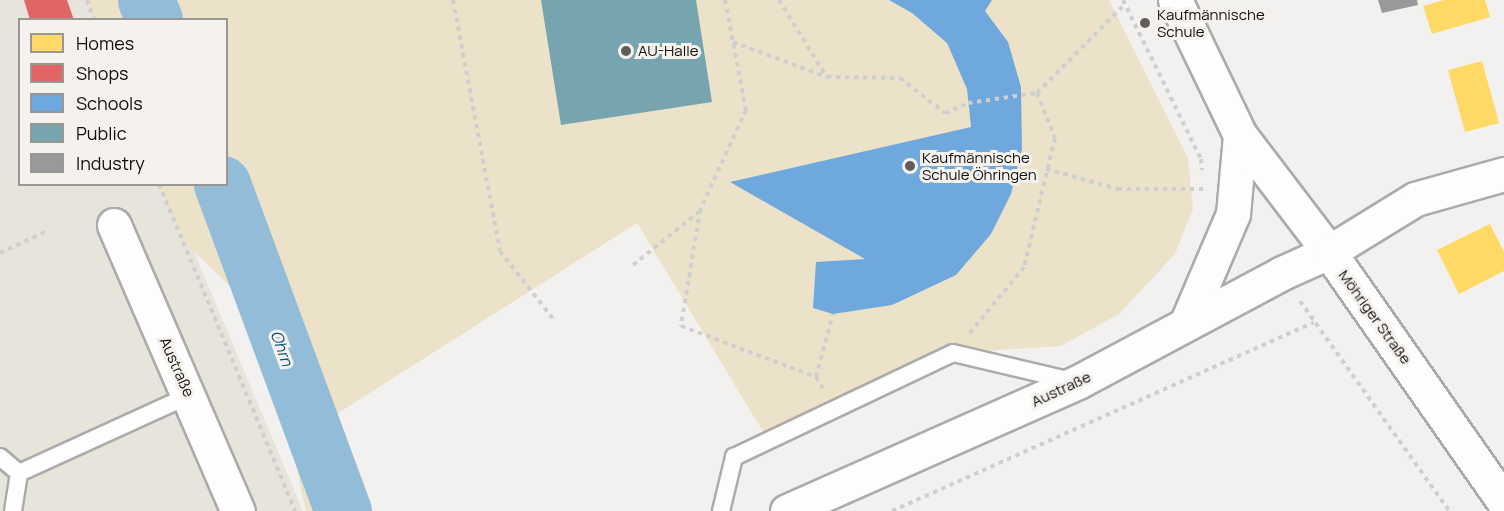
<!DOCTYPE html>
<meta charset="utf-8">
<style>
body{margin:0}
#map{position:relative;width:1504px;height:511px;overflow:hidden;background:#f3f1ef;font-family:Manrope,sans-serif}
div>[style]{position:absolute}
.built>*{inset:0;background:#e7e4dc}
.green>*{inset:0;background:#ece2c9}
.homes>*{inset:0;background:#ffd966}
.shops>*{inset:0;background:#e06666}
.schools>*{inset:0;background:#6fa8dc}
.public>*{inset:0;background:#76a5af}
.industry>*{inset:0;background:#999}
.river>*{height:57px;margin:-28.5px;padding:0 28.5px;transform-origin:28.5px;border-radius:28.5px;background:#92bcd7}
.path>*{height:4px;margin-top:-2px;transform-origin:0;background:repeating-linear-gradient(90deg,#cfcfcf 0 4.5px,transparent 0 9px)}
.roads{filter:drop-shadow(2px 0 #acaba9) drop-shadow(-2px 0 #acaba9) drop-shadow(0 2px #acaba9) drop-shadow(0 -2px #acaba9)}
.lane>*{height:16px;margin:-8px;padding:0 8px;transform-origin:8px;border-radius:8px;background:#fdfdfd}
.street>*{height:33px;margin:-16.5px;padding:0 16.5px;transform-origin:16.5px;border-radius:16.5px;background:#fdfdfd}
.secondary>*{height:33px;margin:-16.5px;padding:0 16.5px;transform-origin:16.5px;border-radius:16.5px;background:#fdfdfd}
.dots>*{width:16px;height:16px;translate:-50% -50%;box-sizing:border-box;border:3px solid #f5f2ed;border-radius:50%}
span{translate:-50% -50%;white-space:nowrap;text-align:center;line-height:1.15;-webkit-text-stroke:6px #f5f2ed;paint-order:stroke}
.poi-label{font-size:15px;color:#100f0e}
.left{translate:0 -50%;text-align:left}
.street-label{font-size:15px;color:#100f0e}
.water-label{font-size:16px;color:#0b567d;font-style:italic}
.legend{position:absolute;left:18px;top:18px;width:210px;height:168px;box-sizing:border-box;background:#f5f2ed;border:2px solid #999794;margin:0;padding:8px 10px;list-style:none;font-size:18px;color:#100f0e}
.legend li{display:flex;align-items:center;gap:12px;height:30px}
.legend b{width:30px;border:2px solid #999794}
</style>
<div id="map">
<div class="built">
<div style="clip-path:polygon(0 0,94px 0,102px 19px,20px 20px,20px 184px,166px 185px,303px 511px,0 511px)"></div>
</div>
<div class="green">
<div style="clip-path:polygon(87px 0,1109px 0,1188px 158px,1193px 209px,1175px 254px,1119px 314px,1061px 346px,953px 353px,768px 440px,637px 223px,313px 429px,343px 511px,306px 511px,293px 452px,235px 291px,180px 238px,159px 185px,226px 184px,226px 20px,94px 19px)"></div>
</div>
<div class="homes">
<div style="clip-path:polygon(1444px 0,1485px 0,1490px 17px,1432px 34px,1423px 6px)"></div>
<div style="clip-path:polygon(1482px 61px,1499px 123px,1465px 132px,1448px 70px)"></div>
<div style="clip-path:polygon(1490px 224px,1504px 252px,1504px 271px,1459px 294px,1437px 250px)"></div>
</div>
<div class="shops">
<div style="clip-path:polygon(24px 0,67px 0,74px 20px,30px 20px)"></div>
</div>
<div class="schools">
<div style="clip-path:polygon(889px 0,992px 0,985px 11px,1008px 42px,1021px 87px,1022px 149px,1011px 194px,991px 234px,956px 275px,892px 305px,833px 314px,813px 308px,816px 262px,865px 259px,730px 182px,971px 127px,967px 89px,947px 43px,912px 13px)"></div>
</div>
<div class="public">
<div style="clip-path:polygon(541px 0,696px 0,712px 102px,561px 125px)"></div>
</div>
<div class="industry">
<div style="clip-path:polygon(1378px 0,1417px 0,1418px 5px,1382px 13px)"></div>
</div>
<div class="river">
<div style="left:146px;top:0;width:22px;rotate:68deg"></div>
<div style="left:222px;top:184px;width:349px;rotate:69.7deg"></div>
</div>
<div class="path">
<div style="left:87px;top:0;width:21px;rotate:71deg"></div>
<div style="left:453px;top:0;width:255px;rotate:79.4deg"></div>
<div style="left:500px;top:251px;width:88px;rotate:52deg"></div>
<div style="left:725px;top:0;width:112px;rotate:79.2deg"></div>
<div style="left:746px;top:110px;width:110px;rotate:114.7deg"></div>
<div style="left:700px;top:210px;width:118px;rotate:99.3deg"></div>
<div style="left:681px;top:326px;width:144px;rotate:20.7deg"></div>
<div style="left:816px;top:377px;width:13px;rotate:58deg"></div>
<div style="left:779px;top:0;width:89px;rotate:58.3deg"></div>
<div style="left:1123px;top:0;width:177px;rotate:63.9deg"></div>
<div style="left:1201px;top:159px;width:11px;rotate:85deg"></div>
<div style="left:733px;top:42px;width:100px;rotate:20.4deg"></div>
<div style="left:827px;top:77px;width:73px;rotate:0.8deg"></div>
<div style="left:900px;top:78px;width:57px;rotate:37.9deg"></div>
<div style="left:945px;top:113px;width:25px;rotate:-23deg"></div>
<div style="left:968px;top:103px;width:70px;rotate:-8.2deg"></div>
<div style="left:1037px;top:93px;width:48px;rotate:68.2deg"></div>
<div style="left:1055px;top:138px;width:133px;rotate:103.5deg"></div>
<div style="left:1024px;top:267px;width:87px;rotate:129.4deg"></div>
<div style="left:1037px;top:93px;width:125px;rotate:-45.3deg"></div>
<div style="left:1046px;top:169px;width:75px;rotate:15.5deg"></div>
<div style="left:1118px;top:189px;width:85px"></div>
<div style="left:159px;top:184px;width:354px;rotate:67.4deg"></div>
<div style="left:0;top:253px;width:52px;rotate:-25.1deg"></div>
<div style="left:633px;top:265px;width:86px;rotate:-38.9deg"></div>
<div style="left:1300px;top:301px;width:257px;rotate:54.6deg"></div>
<div style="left:816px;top:377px;width:65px;rotate:-74.9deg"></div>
<div style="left:892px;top:511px;width:462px;rotate:-24.1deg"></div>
</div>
<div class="roads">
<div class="lane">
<div style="left:0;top:457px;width:25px;rotate:40deg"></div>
<div style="left:13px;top:511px;width:38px;rotate:-81deg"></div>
<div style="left:19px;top:473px;width:188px;rotate:-24.5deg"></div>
<div style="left:721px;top:511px;width:56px;rotate:-76.5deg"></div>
<div style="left:734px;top:457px;width:242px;rotate:-25.4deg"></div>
<div style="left:953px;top:353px;width:121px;rotate:13.3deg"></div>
</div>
<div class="street">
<div style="left:114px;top:225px;width:312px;rotate:66.6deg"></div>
<div style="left:1186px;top:324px;width:120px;rotate:-66.9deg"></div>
<div style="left:1233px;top:214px;width:79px;rotate:-84.9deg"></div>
<div style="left:787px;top:511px;width:318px;rotate:-23.9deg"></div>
<div style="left:1078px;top:382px;width:231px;rotate:-28.1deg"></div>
<div style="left:1282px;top:273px;width:51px;rotate:-24.1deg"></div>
<div style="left:1329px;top:252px;width:101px;rotate:-31.6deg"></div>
<div style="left:1415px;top:199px;width:92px;rotate:-15.7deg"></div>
</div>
<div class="secondary">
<div style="left:1175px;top:0;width:150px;rotate:64.3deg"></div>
<div style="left:1240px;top:135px;width:147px;rotate:52.7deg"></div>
<div style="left:1329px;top:252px;width:305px;rotate:55deg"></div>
</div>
</div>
<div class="dots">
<div style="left:1145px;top:23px;background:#5f5e5d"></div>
<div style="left:626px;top:51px;background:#5f5e5d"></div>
<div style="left:910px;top:166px;background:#5f5e5d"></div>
</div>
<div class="poi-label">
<span class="left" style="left:1157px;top:23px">Kaufmännische<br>Schule</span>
<span class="left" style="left:638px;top:51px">AU-Halle</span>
<span class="left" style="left:922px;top:166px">Kaufmännische<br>Schule Öhringen</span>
</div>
<div class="street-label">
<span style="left:1375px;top:317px;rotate:54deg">Möhriger Straße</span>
<span style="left:177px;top:367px;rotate:66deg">Austraße</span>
<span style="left:1061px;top:389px;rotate:-25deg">Austraße</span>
</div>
<div class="water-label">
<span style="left:282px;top:348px;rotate:70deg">Ohrn</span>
</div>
<ul class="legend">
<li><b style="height:16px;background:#ffd966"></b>Homes</li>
<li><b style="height:16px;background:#e06666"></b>Shops</li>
<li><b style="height:16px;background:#6fa8dc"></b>Schools</li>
<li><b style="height:16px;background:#76a5af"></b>Public</li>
<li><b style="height:16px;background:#999"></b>Industry</li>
</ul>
</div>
